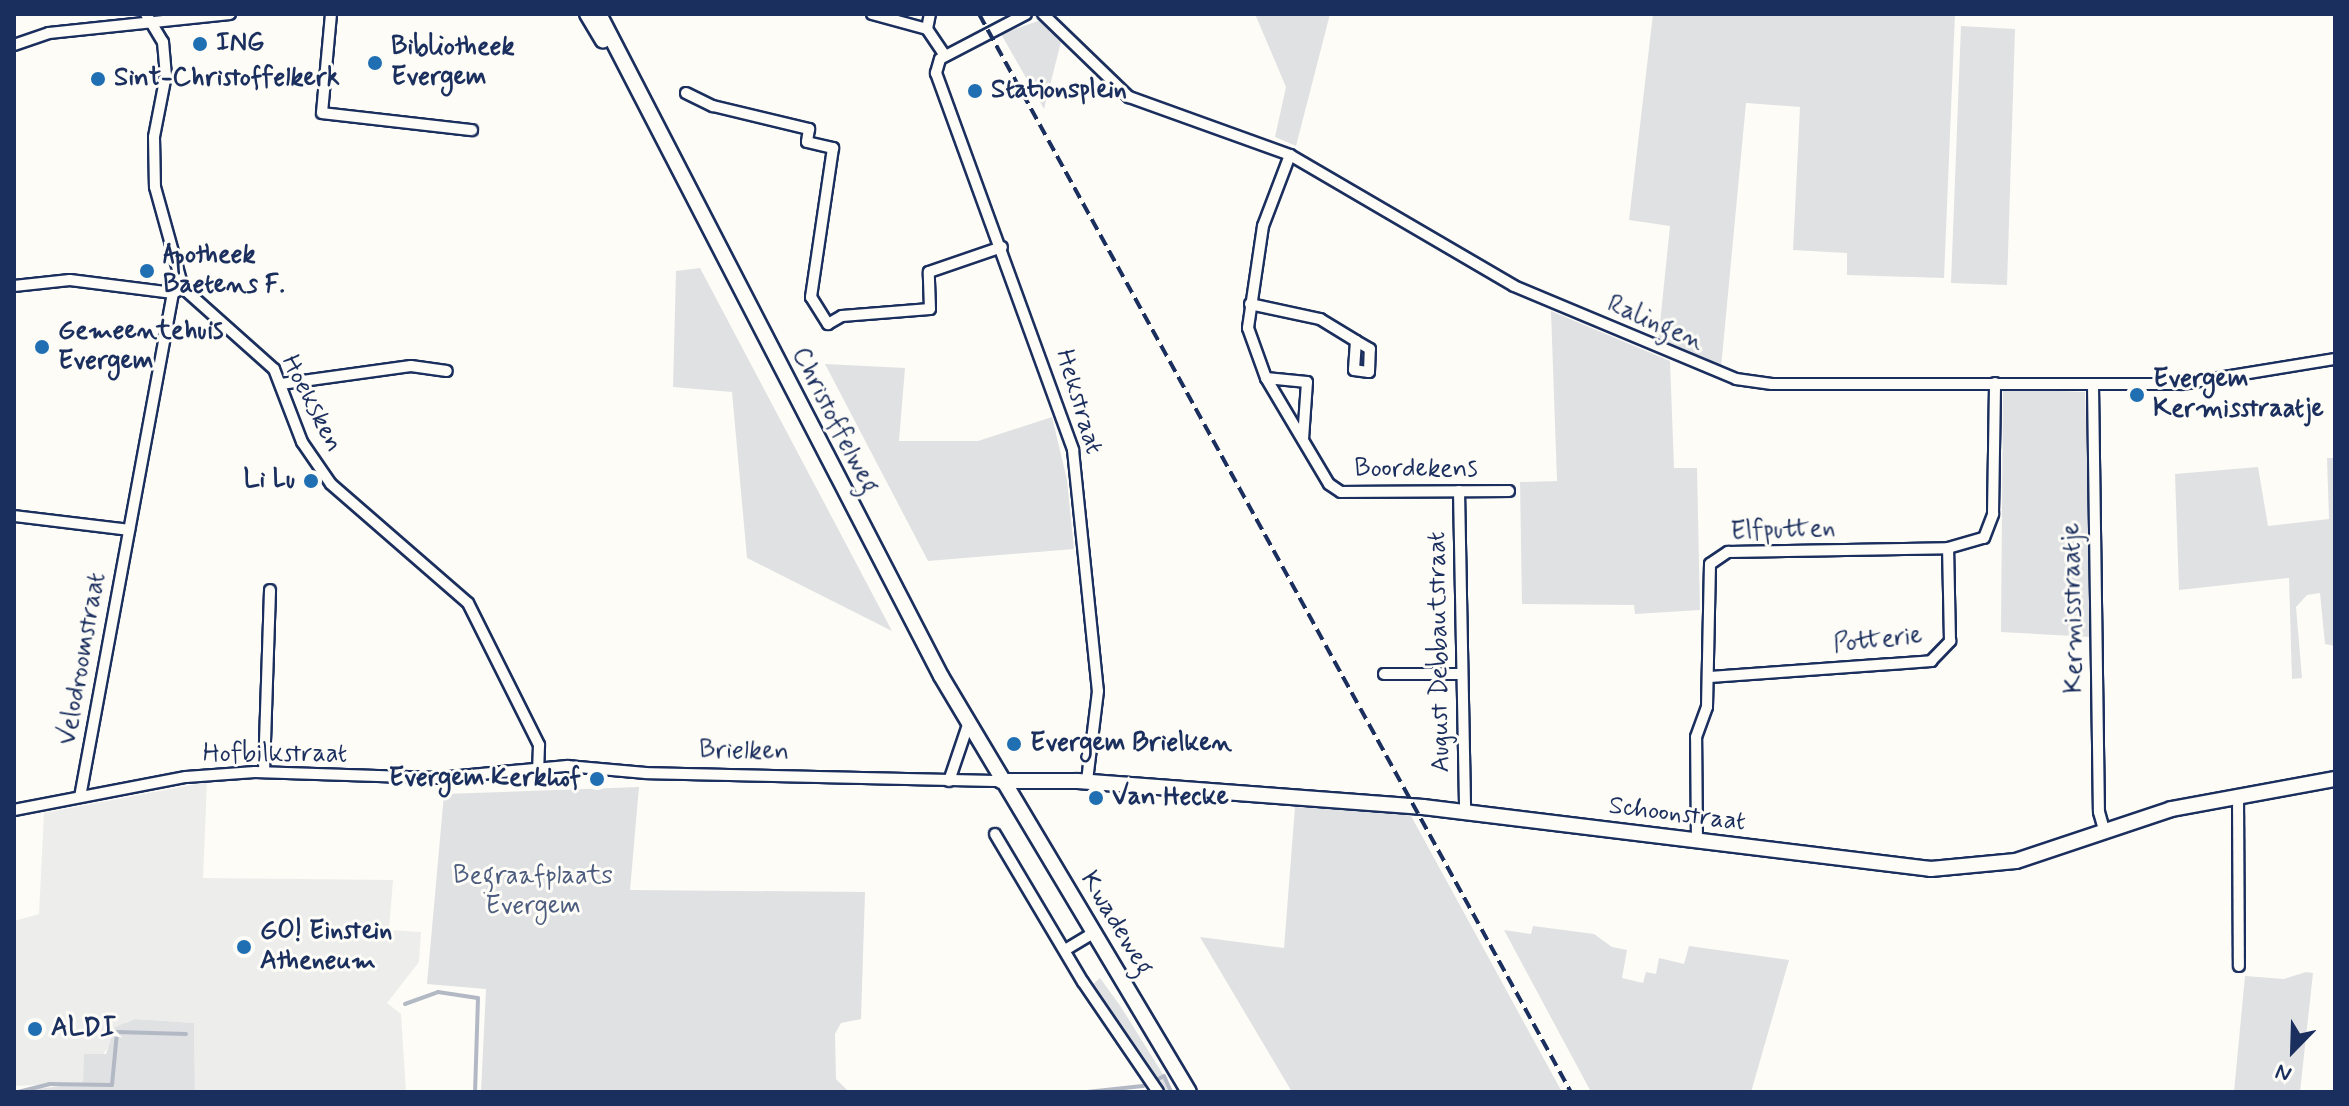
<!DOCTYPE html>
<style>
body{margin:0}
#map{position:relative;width:2349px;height:1106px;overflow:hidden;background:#fdfcf7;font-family:Mynerve,sans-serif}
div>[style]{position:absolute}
.built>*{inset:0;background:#edeeec}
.green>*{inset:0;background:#e0e1e3}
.stream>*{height:4px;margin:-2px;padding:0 2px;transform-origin:2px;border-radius:2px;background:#b3b8c5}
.roads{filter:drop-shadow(2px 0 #1b2f5e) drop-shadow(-2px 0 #1b2f5e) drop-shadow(0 2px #1b2f5e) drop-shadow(0 -2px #1b2f5e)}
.street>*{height:10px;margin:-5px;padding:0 5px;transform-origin:5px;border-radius:5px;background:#fdfcf7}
.secondary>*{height:14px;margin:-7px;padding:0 7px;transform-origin:7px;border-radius:7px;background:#fdfcf7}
.rail>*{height:4px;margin-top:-2px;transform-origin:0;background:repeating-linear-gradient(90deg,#1b2f5e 0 12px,transparent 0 18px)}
.dots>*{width:22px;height:22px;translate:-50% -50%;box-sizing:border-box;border:4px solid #fdfcf7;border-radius:50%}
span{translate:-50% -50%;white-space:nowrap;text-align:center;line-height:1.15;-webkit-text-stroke:6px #fdfcf7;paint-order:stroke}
.poi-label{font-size:26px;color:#1b2f5e;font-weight:700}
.left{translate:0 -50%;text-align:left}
.right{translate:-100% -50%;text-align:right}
.street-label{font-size:26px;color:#1b2f5e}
.park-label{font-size:26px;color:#4c5c7f}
.frame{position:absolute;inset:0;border:16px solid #1b2f5e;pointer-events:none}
.north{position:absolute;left:2253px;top:1010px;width:80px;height:80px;-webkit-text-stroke:6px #fdfcf7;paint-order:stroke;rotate:203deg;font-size:22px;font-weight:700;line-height:32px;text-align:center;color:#1b2f5e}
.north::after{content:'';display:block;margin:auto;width:28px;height:36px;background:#1b2f5e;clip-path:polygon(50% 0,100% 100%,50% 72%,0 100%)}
</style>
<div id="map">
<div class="built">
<div style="clip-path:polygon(207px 782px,203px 878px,393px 880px,389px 930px,421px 932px,419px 962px,387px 1003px,401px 1014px,406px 1092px,195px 1092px,194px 1023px,135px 1019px,126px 1022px,83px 1083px,14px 1086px,14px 921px,39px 914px,44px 813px)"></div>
</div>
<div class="green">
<div style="clip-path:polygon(1255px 14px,1330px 14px,1296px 146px,1275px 137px,1286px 87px)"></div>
<div style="clip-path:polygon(1653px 14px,1955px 14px,1944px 278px,1847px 275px,1847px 253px,1793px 250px,1800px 107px,1746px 103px,1721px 368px,1658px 343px,1670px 226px,1629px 220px)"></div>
<div style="clip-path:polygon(1044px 19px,1062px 38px,1044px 109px,1001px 34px)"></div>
<div style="clip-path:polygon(1961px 26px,2015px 29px,2007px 285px,1951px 283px)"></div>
<div style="clip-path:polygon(700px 268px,892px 631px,747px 558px,732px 392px,673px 387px,676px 271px)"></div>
<div style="clip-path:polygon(1551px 311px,1670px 361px,1674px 468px,1697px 468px,1700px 610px,1635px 614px,1634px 605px,1522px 604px,1520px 482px,1557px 481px)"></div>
<div style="clip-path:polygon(825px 364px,905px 368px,899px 441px,978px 441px,1052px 417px,1067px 480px,1074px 549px,928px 561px)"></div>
<div style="clip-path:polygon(2003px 389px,2085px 392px,2092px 637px,2001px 632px)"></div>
<div style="clip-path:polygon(2327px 458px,2335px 458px,2335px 646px,2325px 644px,2320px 593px,2307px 595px,2296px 607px,2302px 678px,2292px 679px,2289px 578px,2179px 590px,2175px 474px,2258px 467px,2268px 526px,2329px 519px)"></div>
<div style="clip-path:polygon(639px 787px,630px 890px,865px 892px,861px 1019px,841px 1023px,835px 1034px,836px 1079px,849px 1092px,481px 1092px,486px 989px,427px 984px,444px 794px)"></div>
<div style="clip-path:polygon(1295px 807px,1410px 814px,1562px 1092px,1292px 1092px,1200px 937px,1284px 948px)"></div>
<div style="clip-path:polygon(1533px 926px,1594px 934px,1612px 947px,1627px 950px,1622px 978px,1643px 983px,1646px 972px,1656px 974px,1659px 958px,1684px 964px,1689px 946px,1789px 960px,1751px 1092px,1591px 1092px,1504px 930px,1531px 934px)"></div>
<div style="clip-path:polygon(2306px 972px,2313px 973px,2300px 1092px,2234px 1092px,2245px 976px,2284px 979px)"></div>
<div style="clip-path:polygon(1100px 978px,1121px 1007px,1174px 1092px,1163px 1092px,1113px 1019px,1092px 985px)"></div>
<div style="clip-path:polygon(135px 1019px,194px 1023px,195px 1092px,14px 1092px,83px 1083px,84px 1054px,106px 1054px,115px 1027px)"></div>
</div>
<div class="stream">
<div style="left:405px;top:1004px;width:35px;rotate:-20deg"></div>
<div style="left:438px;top:992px;width:40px;rotate:8.5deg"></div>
<div style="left:478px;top:998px;width:94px;rotate:91.8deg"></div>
<div style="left:18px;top:1092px;width:32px;rotate:-14deg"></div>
<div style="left:49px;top:1084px;width:63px;rotate:0.9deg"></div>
<div style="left:112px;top:1085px;width:53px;rotate:-84.6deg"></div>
<div style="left:117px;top:1032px;width:69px;rotate:1.7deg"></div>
<div style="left:1087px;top:1092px;width:56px;rotate:-6.1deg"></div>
<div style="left:1143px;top:1086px;width:23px;rotate:-25deg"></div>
<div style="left:1164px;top:1076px;width:17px;rotate:66deg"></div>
</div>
<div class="roads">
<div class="street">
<div style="left:146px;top:14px;width:33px;rotate:59deg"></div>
<div style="left:163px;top:42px;width:33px;rotate:85deg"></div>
<div style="left:166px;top:75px;width:63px;rotate:101deg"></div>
<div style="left:154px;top:137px;width:50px;rotate:88.9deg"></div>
<div style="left:155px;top:187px;width:105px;rotate:74.5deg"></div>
<div style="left:183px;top:288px;width:122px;rotate:41.7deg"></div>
<div style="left:274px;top:369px;width:78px;rotate:69deg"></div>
<div style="left:302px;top:442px;width:51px;rotate:55.4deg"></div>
<div style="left:331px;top:484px;width:181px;rotate:41deg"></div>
<div style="left:468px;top:603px;width:159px;rotate:63.4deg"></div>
<div style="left:539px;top:745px;width:23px;rotate:92deg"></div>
<div style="left:331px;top:14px;width:99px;rotate:95.2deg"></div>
<div style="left:322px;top:113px;width:151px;rotate:6.5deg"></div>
<div style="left:872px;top:14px;width:57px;rotate:15.3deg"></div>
<div style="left:927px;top:29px;width:32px;rotate:56deg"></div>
<div style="left:1026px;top:14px;width:97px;rotate:152.4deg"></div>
<div style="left:940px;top:59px;width:15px;rotate:106deg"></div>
<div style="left:936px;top:73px;width:401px;rotate:70deg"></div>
<div style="left:1073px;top:450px;width:242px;rotate:84.1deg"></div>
<div style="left:1098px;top:691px;width:91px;rotate:97deg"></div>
<div style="left:1043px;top:14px;width:120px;rotate:44deg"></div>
<div style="left:1129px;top:97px;width:171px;rotate:19.8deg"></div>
<div style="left:1290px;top:155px;width:259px;rotate:30.3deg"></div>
<div style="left:1514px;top:286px;width:241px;rotate:22.7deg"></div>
<div style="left:1736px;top:379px;width:36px;rotate:8deg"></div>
<div style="left:1772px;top:384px;width:410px"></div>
<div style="left:2182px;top:384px;width:155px;rotate:-9.3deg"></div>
<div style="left:927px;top:29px;width:15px;rotate:-79deg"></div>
<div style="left:14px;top:45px;width:37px;rotate:-19deg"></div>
<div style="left:49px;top:33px;width:182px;rotate:-6deg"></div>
<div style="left:686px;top:93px;width:30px;rotate:26deg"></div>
<div style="left:713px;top:106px;width:99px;rotate:13.5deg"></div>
<div style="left:809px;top:129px;width:13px;rotate:99deg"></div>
<div style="left:807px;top:142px;width:27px;rotate:13deg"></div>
<div style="left:833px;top:148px;width:151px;rotate:98.4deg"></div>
<div style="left:811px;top:297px;width:32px;rotate:58deg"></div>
<div style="left:828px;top:324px;width:16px;rotate:-30deg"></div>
<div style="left:842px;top:316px;width:88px;rotate:-4.5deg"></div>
<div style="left:930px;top:309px;width:37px;rotate:-92deg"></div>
<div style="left:929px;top:272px;width:77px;rotate:-18.9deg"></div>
<div style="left:1290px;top:155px;width:76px;rotate:110.8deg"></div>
<div style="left:1263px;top:226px;width:103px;rotate:98.4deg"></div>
<div style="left:1248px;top:328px;width:53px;rotate:70.2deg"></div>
<div style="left:1266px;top:378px;width:123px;rotate:59.3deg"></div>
<div style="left:1329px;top:484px;width:14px;rotate:34deg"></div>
<div style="left:1341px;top:492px;width:168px;rotate:-0.3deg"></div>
<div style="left:14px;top:286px;width:56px;rotate:-6.1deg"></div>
<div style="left:70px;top:280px;width:104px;rotate:7.2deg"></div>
<div style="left:1250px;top:304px;width:72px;rotate:12.1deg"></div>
<div style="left:1320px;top:319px;width:42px;rotate:31.4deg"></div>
<div style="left:1356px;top:341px;width:29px;rotate:94deg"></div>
<div style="left:1354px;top:370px;width:15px;rotate:8deg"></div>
<div style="left:1369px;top:372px;width:23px;rotate:-88deg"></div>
<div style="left:1370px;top:349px;width:16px;rotate:-150deg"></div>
<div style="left:1266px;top:378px;width:41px;rotate:5.6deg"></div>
<div style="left:1307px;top:382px;width:57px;rotate:94deg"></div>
<div style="left:281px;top:384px;width:131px;rotate:-7.9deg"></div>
<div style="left:411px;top:366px;width:36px;rotate:8deg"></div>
<div style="left:2093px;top:386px;width:426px;rotate:89.2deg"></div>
<div style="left:2099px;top:812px;width:19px;rotate:74deg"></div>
<div style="left:1459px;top:491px;width:321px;rotate:88.9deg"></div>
<div style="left:14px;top:516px;width:116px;rotate:6.9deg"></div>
<div style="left:1384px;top:674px;width:76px"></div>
<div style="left:1710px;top:677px;width:222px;rotate:-4.1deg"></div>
<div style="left:1931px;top:661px;width:28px;rotate:-46deg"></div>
<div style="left:1950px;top:641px;width:93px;rotate:-91.2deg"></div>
<div style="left:264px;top:772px;width:182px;rotate:-88.1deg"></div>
<div style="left:949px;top:781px;width:59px;rotate:-71.3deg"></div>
<div style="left:2238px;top:796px;width:170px;rotate:89.7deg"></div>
<div style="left:80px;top:797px;width:513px;rotate:-79.55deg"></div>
<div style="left:173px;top:293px;width:11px;rotate:-27deg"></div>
<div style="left:14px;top:810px;width:175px;rotate:-10.9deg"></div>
<div style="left:186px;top:777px;width:69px;rotate:-4.1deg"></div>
<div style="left:255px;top:772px;width:184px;rotate:1.9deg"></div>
<div style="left:439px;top:778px;width:129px;rotate:-5.4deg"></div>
<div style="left:567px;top:766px;width:79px;rotate:5.1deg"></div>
<div style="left:646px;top:773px;width:355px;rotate:1.3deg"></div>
<div style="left:995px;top:834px;width:172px;rotate:59.3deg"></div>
<div style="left:1083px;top:982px;width:133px;rotate:55.7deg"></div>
<div style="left:1697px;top:842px;width:105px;rotate:-90.5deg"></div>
<div style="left:1696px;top:737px;width:32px;rotate:-70deg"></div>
<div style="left:1707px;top:707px;width:143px;rotate:-88.8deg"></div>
<div style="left:1710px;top:564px;width:22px;rotate:-34deg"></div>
<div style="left:1728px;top:552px;width:220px;rotate:-1deg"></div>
<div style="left:1948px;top:548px;width:37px;rotate:-16deg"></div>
<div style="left:1984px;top:538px;width:26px;rotate:-69deg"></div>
<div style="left:1993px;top:514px;width:131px;rotate:-89.1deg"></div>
<div style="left:1065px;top:950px;width:33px;rotate:-31deg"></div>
</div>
<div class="secondary">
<div style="left:587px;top:14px;width:31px;rotate:59deg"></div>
<div style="left:599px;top:14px;width:745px;rotate:62.68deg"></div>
<div style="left:941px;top:676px;width:484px;rotate:59.2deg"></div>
<div style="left:1001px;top:781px;width:77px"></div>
<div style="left:1078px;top:781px;width:346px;rotate:4.3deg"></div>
<div style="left:1423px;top:807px;width:512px;rotate:6.96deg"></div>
<div style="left:1931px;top:869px;width:85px;rotate:-5.4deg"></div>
<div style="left:2016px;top:861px;width:163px;rotate:-18.5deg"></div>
<div style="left:2171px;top:809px;width:167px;rotate:-10.4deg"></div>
</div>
</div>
<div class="rail">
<div style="left:979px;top:14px;width:1230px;rotate:61.23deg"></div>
</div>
<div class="dots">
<div style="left:200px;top:44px;background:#1f6fb2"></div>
<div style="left:375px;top:63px;background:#1f6fb2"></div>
<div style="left:98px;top:79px;background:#1f6fb2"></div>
<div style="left:975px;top:91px;background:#1f6fb2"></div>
<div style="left:147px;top:271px;background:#1f6fb2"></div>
<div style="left:42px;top:347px;background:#1f6fb2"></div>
<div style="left:2137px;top:395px;background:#1f6fb2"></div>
<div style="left:311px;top:481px;background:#1f6fb2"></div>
<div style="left:1014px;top:744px;background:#1f6fb2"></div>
<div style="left:597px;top:779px;background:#1f6fb2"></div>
<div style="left:1096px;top:798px;background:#1f6fb2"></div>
<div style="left:244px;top:947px;background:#1f6fb2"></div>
<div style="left:35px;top:1029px;background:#1f6fb2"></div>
</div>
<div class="poi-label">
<span class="left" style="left:216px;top:44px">ING</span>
<span class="left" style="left:391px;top:63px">Bibliotheek<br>Evergem</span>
<span class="left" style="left:114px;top:79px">Sint-Christoffelkerk</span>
<span class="left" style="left:991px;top:91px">Stationsplein</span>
<span class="left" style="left:163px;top:271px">Apotheek<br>Baetens F.</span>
<span class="left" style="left:58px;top:347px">Gemeentehuis<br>Evergem</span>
<span class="left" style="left:2153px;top:395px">Evergem<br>Kermisstraatje</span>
<span class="right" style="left:295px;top:481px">Li Lu</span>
<span class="left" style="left:1030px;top:744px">Evergem Brielken</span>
<span class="right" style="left:581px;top:779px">Evergem Kerkhof</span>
<span class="left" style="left:1112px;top:798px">Van Hecke</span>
<span class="left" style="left:260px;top:947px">GO! Einstein<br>Atheneum</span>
<span class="left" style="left:51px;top:1029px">ALDI</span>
</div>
<div class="street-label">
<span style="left:1655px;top:324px;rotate:23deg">Ralingen</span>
<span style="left:1078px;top:402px;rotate:73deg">Hekstraat</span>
<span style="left:311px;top:404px;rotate:63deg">Hoeksken</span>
<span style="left:834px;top:421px;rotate:63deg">Christoffelweg</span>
<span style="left:1416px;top:470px">Boordekens</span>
<span style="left:1783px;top:531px;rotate:-2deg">Elfputten</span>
<span style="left:2074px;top:608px;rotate:-91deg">Kermisstraatje</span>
<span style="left:1878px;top:641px;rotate:-6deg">Potterie</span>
<span style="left:1440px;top:652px;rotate:-91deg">August Debbautstraat</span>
<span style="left:83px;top:659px;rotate:-80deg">Velodroomstraat</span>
<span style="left:744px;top:752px;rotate:1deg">Brielken</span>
<span style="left:275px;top:755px">Hofbilkstraat</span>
<span style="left:1677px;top:815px;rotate:7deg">Schoonstraat</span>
<span style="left:1116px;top:924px;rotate:59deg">Kwadeweg</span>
</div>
<div class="park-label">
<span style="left:533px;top:892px">Begraafplaats<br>Evergem</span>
</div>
<div class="frame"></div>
<div class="north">N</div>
</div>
